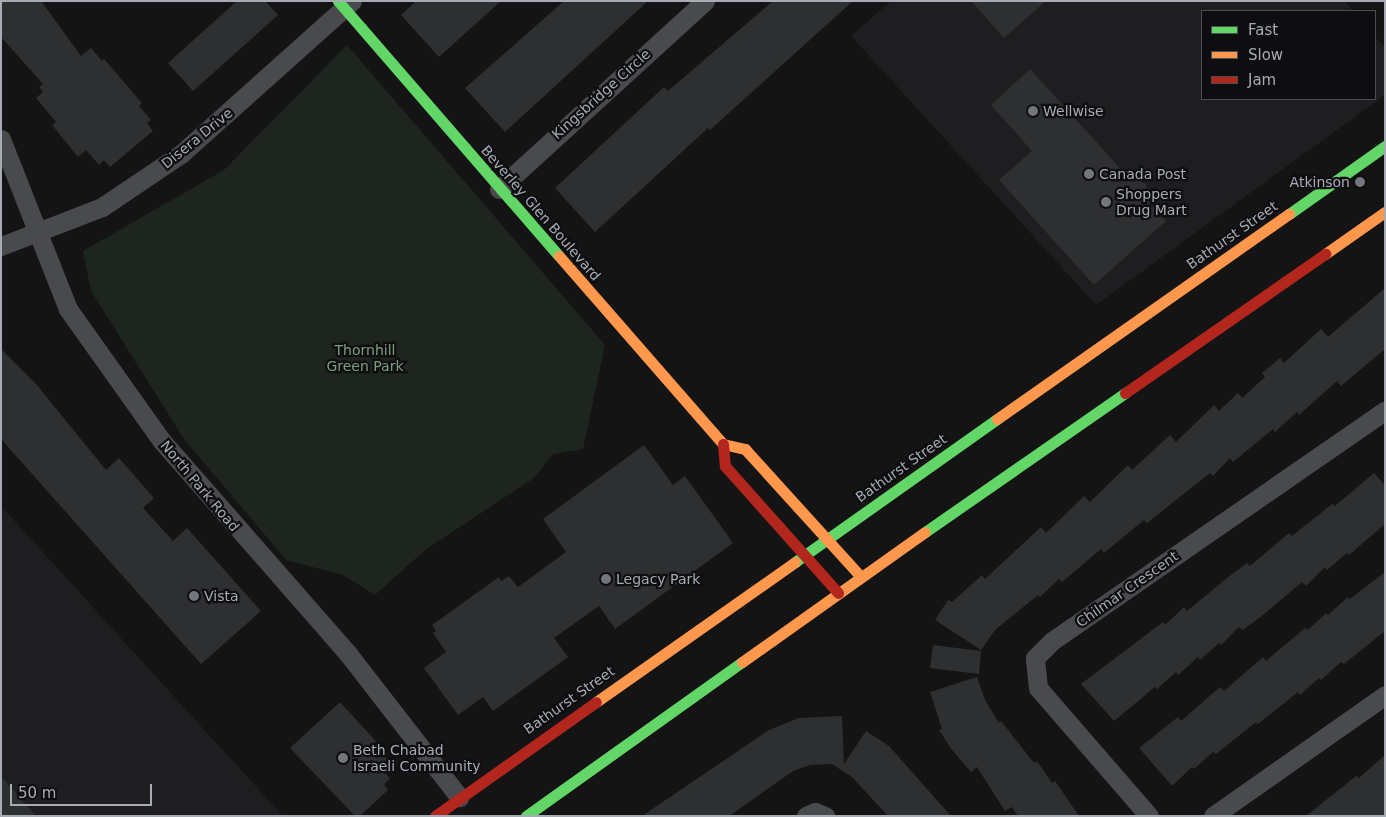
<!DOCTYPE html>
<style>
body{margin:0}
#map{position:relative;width:1386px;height:817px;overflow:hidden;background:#141414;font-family:"DejaVu Sans",sans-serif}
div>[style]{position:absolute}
.built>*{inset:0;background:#1e1e20}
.green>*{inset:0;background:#1e241e}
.building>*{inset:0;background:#2e2f30}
.street>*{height:19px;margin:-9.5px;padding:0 9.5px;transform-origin:9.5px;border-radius:9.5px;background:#494a4d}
.fast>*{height:11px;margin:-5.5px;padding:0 5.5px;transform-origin:5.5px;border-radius:5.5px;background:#63d668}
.slow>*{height:11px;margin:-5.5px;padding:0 5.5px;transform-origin:5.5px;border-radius:5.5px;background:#ff974d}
.jam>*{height:11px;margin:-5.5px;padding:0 5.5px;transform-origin:5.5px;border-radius:5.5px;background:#b3261e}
.dots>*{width:14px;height:14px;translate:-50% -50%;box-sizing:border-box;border:2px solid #0e0e10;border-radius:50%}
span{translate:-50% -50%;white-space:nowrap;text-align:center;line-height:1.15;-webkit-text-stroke:4.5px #0e0e10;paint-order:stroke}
.street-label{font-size:14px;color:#a6abb4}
.poi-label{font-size:14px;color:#a6abb4}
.left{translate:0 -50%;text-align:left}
.right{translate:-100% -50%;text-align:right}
.park-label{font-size:14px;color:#7e9f7e}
.frame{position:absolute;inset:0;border:2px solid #a6abb4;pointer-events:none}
.legend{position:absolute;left:1201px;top:10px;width:175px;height:90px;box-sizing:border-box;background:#0e0e10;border:1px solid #4b4d52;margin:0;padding:6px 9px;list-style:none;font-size:15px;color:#a6abb4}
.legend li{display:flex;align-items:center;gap:10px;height:25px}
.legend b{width:25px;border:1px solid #4b4d52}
.scale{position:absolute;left:10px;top:784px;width:142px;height:22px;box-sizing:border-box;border:2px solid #a6abb4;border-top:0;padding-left:6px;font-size:15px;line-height:18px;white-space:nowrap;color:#a6abb4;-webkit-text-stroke:4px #0e0e10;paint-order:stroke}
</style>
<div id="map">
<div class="built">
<div style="clip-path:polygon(891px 1px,1345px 1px,1353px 11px,1202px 11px,1202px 99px,1375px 99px,1375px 36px,1385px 48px,1385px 95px,1096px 305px,851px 36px)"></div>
<div style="clip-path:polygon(1px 506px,209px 735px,283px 816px,1px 816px)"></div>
</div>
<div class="green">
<div style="clip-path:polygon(347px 45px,605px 345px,583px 449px,553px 454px,534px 478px,425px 550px,375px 595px,343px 575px,286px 560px,184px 439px,91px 291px,83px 251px,224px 170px)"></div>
</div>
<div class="building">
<div style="clip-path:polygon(1px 1px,41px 1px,81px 56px,91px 48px,102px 61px,104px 59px,142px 103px,139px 106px,151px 120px,147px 123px,153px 131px,110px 167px,104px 160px,99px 165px,86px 150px,78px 157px,52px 125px,56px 122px,36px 98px,43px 92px,39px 87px,43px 84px,1px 37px)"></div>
<div style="clip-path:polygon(237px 1px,265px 1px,278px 15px,193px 91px,168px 63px)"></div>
<div style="clip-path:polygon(416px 1px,501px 1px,439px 57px,401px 15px)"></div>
<div style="clip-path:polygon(564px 1px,648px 1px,505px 132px,465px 88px)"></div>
<div style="clip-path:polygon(773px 1px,853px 1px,710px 130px,708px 128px,595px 232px,555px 188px,664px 87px,668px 91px)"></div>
<div style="clip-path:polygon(971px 1px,1046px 1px,1004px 38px)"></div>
<div style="clip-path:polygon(1030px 69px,1127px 176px,1146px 184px,1149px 203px,1166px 221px,1094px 285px,999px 180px,1032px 151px,991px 105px)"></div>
<div style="clip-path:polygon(1385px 288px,1385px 349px,1341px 386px,1337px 381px,1299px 415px,1297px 412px,1275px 432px,1273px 429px,1233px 462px,1230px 458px,1213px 476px,1210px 473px,1147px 523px,1144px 520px,1104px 553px,1101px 549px,1062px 582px,1059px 579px,1040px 597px,1038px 595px,995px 630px,981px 650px,935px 620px,948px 600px,952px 602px,982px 575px,985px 579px,1041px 527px,1046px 533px,1084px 496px,1090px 502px,1128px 465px,1132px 470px,1170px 435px,1176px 442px,1214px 405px,1219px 411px,1238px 393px,1242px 398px,1265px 377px,1262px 373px,1280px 358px,1284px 363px,1321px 329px,1328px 337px)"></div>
<div style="clip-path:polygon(1px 349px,36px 384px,106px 470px,119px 458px,154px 498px,143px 508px,173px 541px,187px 528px,261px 611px,201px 664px,1px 439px)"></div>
<div style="clip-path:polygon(644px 445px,673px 485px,685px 476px,733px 543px,615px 629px,599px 606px,554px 638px,568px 657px,493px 711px,483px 697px,458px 715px,424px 668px,446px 652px,433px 633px,436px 631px,432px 625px,499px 577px,501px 581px,509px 576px,518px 587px,566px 552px,543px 519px)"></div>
<div style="clip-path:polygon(1374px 473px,1385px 485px,1385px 524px,1349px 555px,1347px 553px,1327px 570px,1325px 567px,1306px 586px,1302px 582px,1263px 615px,1243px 630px,1239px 627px,1221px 645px,1219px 643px,1200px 660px,1198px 657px,1178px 675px,1176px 672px,1157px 689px,1155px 687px,1114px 721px,1081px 684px,1163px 622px,1165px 625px,1184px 607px,1187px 611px,1227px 578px,1247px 563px,1250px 566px,1289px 533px,1292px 536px,1332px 504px,1335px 506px)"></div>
<div style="clip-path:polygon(1385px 572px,1385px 631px,1344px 664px,1341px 662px,1321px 680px,1319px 678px,1300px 695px,1298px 692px,1258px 724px,1256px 722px,1216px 754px,1213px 752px,1194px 769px,1192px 767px,1172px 786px,1139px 748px,1178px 717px,1181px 721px,1220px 687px,1224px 691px,1263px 657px,1266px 661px,1305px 628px,1308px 630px,1326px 613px,1328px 615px,1348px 597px,1350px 599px)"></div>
<div style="clip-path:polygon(933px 645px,981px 651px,979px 674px,930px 668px)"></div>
<div style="clip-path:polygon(977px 677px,985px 700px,999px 723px,1001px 721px,1034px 763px,1037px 761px,1052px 783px,1055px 781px,1079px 816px,1018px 816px,1012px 807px,1005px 811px,977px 767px,971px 772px,952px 750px,939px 730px,942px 729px,930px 692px)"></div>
<div style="clip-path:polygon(340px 702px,383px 749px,381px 751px,393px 765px,384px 772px,390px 778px,384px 785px,388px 790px,360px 816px,355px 816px,290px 748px)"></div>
<div style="clip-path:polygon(842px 716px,844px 764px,866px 731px,889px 746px,951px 816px,888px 816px,852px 777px,832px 764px,810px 765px,793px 771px,729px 816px,642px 816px,769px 730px,799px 718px)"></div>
<div style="clip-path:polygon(1385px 755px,1385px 816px,1306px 816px,1356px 776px,1359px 778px)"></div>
<div style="clip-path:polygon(1px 776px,36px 816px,1px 816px)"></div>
</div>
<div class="street">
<div style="left:1px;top:139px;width:183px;rotate:68.5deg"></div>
<div style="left:68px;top:309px;width:161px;rotate:54.6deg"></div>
<div style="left:161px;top:440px;width:286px;rotate:48.8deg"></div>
<div style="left:349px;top:655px;width:180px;rotate:52.2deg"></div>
<div style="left:499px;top:189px;width:279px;rotate:-42.4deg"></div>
<div style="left:1px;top:246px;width:108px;rotate:-21.1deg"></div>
<div style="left:102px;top:207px;width:97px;rotate:-34deg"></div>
<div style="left:182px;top:153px;width:228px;rotate:-41.8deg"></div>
<div style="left:806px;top:816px;width:10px;rotate:-24deg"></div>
<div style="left:815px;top:812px;width:11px;rotate:22deg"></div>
<div style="left:1149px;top:816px;width:169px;rotate:-130.9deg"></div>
<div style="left:1038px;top:688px;width:30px;rotate:-96deg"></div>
<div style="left:1035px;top:658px;width:24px;rotate:-45deg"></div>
<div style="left:1052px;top:641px;width:405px;rotate:-34.7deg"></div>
<div style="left:1213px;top:816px;width:210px;rotate:-35.1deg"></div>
</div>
<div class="fast">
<div style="left:338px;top:1px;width:337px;rotate:49.1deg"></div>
<div style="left:1289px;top:214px;width:118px;rotate:-35.3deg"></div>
<div style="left:925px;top:532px;width:244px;rotate:-34.8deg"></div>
<div style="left:795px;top:562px;width:247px;rotate:-35.3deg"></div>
<div style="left:526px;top:816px;width:265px;rotate:-35.5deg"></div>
</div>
<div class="slow">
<div style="left:1325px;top:254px;width:73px;rotate:-35deg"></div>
<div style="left:559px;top:256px;width:249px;rotate:48.9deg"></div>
<div style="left:723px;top:444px;width:23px;rotate:13deg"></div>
<div style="left:745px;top:449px;width:173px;rotate:47.8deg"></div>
<div style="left:997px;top:419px;width:357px;rotate:-35.1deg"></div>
<div style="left:742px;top:662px;width:224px;rotate:-35.4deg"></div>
<div style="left:596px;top:702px;width:243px;rotate:-35.1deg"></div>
</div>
<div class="jam">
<div style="left:1125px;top:393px;width:244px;rotate:-34.8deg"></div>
<div style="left:723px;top:444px;width:22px;rotate:85deg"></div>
<div style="left:725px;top:466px;width:170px;rotate:48.3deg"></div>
<div style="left:435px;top:816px;width:197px;rotate:-35.3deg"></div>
</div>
<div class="dots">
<div style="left:1033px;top:111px;background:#73767c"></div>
<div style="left:1089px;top:174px;background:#73767c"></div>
<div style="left:1360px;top:182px;background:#73767c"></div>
<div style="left:1106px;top:202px;background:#73767c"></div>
<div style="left:606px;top:579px;background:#73767c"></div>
<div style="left:194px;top:596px;background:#73767c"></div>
<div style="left:343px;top:758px;background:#73767c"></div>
</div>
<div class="street-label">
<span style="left:601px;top:94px;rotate:-42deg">Kingsbridge Circle</span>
<span style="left:197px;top:138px;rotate:-39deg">Disera Drive</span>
<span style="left:541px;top:213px;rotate:49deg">Beverley Glen Boulevard</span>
<span style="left:1232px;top:235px;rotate:-35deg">Bathurst Street</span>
<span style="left:901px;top:468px;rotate:-35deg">Bathurst Street</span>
<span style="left:200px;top:486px;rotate:50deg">North Park Road</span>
<span style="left:1127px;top:589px;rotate:-35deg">Chilmar Crescent</span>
<span style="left:569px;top:700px;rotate:-35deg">Bathurst Street</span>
</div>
<div class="poi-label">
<span class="left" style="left:1043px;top:111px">Wellwise</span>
<span class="left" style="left:1099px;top:174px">Canada Post</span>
<span class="right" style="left:1350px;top:182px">Atkinson</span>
<span class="left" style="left:1116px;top:202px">Shoppers<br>Drug Mart</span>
<span class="left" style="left:616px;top:579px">Legacy Park</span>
<span class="left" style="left:204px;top:596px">Vista</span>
<span class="left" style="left:353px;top:758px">Beth Chabad<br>Israeli Community</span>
</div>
<div class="park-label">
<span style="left:365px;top:358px">Thornhill<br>Green Park</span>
</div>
<div class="frame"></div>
<ul class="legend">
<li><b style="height:6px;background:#63d668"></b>Fast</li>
<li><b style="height:6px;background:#ff974d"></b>Slow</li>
<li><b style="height:6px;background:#b3261e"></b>Jam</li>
</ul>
<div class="scale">50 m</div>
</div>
